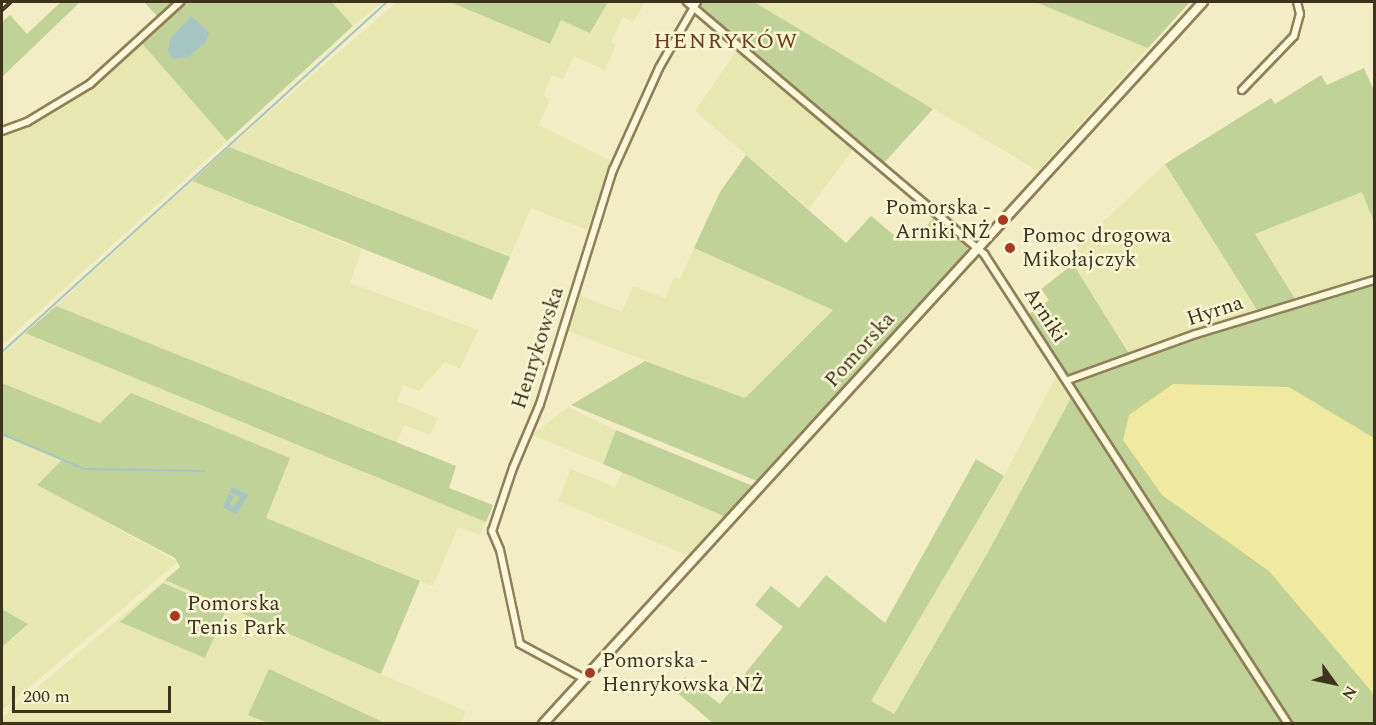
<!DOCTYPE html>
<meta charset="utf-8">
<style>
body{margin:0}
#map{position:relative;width:1376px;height:725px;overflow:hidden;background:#f2edc5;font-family:Spectral,serif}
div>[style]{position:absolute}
.farmland>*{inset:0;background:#e7e8b1}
.green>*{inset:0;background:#c0d297}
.sand>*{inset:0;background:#f0eaa0}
.water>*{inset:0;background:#a7c5c2}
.stream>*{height:1.5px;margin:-0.75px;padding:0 0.75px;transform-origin:0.75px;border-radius:0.75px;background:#a7c5c2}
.roads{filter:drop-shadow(2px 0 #8f8059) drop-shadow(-2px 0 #8f8059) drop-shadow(0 2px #8f8059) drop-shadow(0 -2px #8f8059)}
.street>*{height:6px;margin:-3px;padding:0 3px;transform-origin:3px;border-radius:3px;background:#fcf8d9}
.secondary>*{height:8px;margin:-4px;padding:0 4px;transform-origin:4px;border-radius:4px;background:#fcf8d9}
.rail>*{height:4px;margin-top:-2px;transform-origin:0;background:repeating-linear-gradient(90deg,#f9f5d5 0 4.5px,#3e341e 0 9px);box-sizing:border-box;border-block:2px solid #3e341e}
.dots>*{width:16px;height:16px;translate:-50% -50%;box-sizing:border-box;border:3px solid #f9f5d5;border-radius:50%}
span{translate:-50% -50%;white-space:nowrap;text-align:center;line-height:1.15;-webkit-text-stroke:5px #f9f5d5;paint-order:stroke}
.poi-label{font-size:21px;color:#3e341e}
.right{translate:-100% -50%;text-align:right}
.left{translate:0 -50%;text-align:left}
.street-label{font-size:21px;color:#3e341e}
.neighbourhood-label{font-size:22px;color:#6e3b1a;letter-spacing:1.5px}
.frame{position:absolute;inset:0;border:3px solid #3e341e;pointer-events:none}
.north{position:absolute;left:1304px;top:653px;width:60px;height:60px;-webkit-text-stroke:4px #f9f5d5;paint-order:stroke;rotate:123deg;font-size:16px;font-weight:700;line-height:24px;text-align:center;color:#3e341e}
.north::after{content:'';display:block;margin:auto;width:21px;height:27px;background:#3e341e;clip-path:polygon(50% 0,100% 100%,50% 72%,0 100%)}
.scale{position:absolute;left:12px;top:686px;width:159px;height:27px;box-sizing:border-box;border:3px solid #3e341e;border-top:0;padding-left:8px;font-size:18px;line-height:21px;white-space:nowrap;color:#3e341e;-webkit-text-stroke:4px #f9f5d5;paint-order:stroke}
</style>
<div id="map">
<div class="farmland">
<div style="clip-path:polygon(332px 2px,383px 2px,353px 26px)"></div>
<div style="clip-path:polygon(397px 2px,450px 2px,549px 44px,561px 20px,590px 33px,608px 2px,645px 2px,633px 22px,623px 17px,611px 42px,616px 45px,605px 70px,574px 56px,563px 79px,552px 75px,543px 96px,550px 99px,539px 125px,611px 161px,587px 230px,531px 208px,510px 257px,229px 147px)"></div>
<div style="clip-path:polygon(754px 2px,1035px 2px,1148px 48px,1038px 171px)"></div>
<div style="clip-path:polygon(140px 41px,227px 141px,2px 345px,2px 133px,25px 125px,92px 86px)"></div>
<div style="clip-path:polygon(737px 50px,854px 148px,809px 209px,695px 111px)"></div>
<div style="clip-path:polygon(1165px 164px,1257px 310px,1130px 353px,1067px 255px)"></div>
<div style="clip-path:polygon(192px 181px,362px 250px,350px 283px,478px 330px,460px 369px,445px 362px,419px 391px,403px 385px,397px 401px,438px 418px,430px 435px,404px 425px,397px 442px,56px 306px)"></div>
<div style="clip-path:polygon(1362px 191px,1374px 222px,1374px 274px,1295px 299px,1255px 234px)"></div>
<div style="clip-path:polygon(694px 248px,833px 309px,745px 398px,565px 330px,577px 294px,622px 312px,633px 286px,665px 298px,674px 277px,680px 279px)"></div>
<div style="clip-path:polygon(25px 333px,486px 522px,480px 535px,458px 527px,433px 586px,265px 518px,290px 458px,100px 423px,2px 383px,2px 355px)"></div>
<div style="clip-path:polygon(1058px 373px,1072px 396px,987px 554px,893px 715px,871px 701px,1004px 476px)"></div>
<div style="clip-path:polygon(568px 407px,616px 430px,603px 464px,532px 435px)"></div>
<div style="clip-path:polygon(2px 434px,63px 460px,37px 484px,178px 562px,2px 710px,2px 647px,28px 624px,2px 609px)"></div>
<div style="clip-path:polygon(571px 469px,615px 487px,622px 472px,726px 517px,689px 556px,558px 501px)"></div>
<div style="clip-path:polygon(165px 580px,466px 711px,461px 723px,385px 723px,270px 670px,248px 715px,268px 723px,2px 724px,2px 717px)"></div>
</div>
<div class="green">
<div style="clip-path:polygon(61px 2px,80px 2px,2px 77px,2px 22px,10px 15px,27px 34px)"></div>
<div style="clip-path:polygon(144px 2px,176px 2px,158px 17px)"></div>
<div style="clip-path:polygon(184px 2px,332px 2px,353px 26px,227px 141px,140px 41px)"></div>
<div style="clip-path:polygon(450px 2px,608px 2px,590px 33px,561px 20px,550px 44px)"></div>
<div style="clip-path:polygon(701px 2px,754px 2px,933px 109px,884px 163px,700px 7px)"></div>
<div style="clip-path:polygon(1035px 2px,1190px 2px,1148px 48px)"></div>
<div style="clip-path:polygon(1364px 68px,1374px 91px,1374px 222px,1362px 192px,1255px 234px,1295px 299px,1257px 310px,1165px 164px,1271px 98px,1275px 104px,1321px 75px,1327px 85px)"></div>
<div style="clip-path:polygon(229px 147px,510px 257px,492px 300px,192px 181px)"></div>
<div style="clip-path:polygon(746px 155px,846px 243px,871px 216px,901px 241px,922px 232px,936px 215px,967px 244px,968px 251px,757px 481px,571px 405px,645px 361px,745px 398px,833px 310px,694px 248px,720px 192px)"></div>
<div style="clip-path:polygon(1073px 264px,1132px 358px,1374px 282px,1374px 723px,714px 724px,674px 690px,685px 677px,720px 704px,783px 627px,755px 605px,771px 586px,799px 608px,826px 575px,885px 623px,976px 459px,1004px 476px,871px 701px,894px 714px,987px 554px,1072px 396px,1087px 418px,1026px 316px,1049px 300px,1041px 289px)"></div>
<div style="clip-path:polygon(56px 306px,456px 466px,449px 488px,493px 505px,486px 522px,25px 333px)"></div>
<div style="clip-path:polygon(2px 383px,100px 423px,131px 393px,290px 458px,266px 518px,420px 581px,381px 674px,165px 580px,180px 567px,175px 558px,37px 485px,62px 460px,2px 434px)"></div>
<div style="clip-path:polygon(616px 430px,753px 486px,726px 517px,603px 464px)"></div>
<div style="clip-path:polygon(163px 583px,226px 610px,205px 658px,120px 622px)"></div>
<div style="clip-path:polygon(2px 609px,28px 624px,2px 647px)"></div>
<div style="clip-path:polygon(269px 669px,385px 723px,268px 723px,248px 715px)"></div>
</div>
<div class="sand">
<div style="clip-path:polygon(1173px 384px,1289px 387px,1374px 438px,1374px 700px,1372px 692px,1269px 571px,1162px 495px,1123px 440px,1129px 415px)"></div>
</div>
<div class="water">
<div style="clip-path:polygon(191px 16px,209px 32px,206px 42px,188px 57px,173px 59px,168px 51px,170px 39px)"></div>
<div style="clip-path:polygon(232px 487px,249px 495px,236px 514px,223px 507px,229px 494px,234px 496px,230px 505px,234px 507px,240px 497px,230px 492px)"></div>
</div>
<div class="stream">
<div style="left:2px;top:352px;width:520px;rotate:-42.27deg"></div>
<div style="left:2px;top:434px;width:90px;rotate:22.9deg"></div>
<div style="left:85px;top:469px;width:119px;rotate:1deg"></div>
</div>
<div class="roads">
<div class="street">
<div style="left:687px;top:2px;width:390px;rotate:40.3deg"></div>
<div style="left:984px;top:254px;width:560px;rotate:57.1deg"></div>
<div style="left:1242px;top:90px;width:75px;rotate:-46.1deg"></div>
<div style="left:1294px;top:36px;width:23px;rotate:-75deg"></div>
<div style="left:1300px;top:14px;width:12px;rotate:-104deg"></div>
<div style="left:2px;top:131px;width:27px;rotate:-20deg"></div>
<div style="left:27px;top:122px;width:74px;rotate:-31.1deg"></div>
<div style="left:90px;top:84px;width:122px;rotate:-42.3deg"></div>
<div style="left:1068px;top:380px;width:136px;rotate:-19.8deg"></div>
<div style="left:1196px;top:334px;width:186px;rotate:-16.9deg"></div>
<div style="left:585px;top:679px;width:74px;rotate:-151.7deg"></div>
<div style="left:520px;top:644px;width:96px;rotate:-102deg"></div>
<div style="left:500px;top:550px;width:21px;rotate:-113deg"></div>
<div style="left:492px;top:531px;width:66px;rotate:-71.6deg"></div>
<div style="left:513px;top:468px;width:69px;rotate:-67.1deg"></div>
<div style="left:540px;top:404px;width:245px;rotate:-72.7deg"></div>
<div style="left:613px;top:170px;width:112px;rotate:-65.7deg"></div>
<div style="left:659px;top:68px;width:76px;rotate:-60.1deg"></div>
</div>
<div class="secondary">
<div style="left:543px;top:724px;width:978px;rotate:-47.57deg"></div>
</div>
</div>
<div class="rail">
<div style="left:2px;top:10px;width:12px;rotate:-42deg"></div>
</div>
<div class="dots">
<div style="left:1003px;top:220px;background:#a43b23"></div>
<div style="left:1010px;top:248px;background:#a43b23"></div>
<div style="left:175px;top:616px;background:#a43b23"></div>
<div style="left:590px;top:673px;background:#a43b23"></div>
</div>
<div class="poi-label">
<span class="right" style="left:991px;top:220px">Pomorska -<br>Arniki NŻ</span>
<span class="left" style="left:1022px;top:248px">Pomoc drogowa<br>Mikołajczyk</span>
<span class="left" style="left:187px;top:616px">Pomorska<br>Tenis Park</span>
<span class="left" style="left:602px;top:673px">Pomorska -<br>Henrykowska NŻ</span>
</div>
<div class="street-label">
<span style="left:1215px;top:311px;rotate:-18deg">Hyrna</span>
<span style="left:1045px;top:315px;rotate:57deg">Arniki</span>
<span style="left:538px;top:348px;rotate:-72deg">Henrykowska</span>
<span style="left:860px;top:350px;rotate:-48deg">Pomorska</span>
</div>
<div class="neighbourhood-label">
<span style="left:726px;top:42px">HENRYKÓW</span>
</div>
<div class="frame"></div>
<div class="north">N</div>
<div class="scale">200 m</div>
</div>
